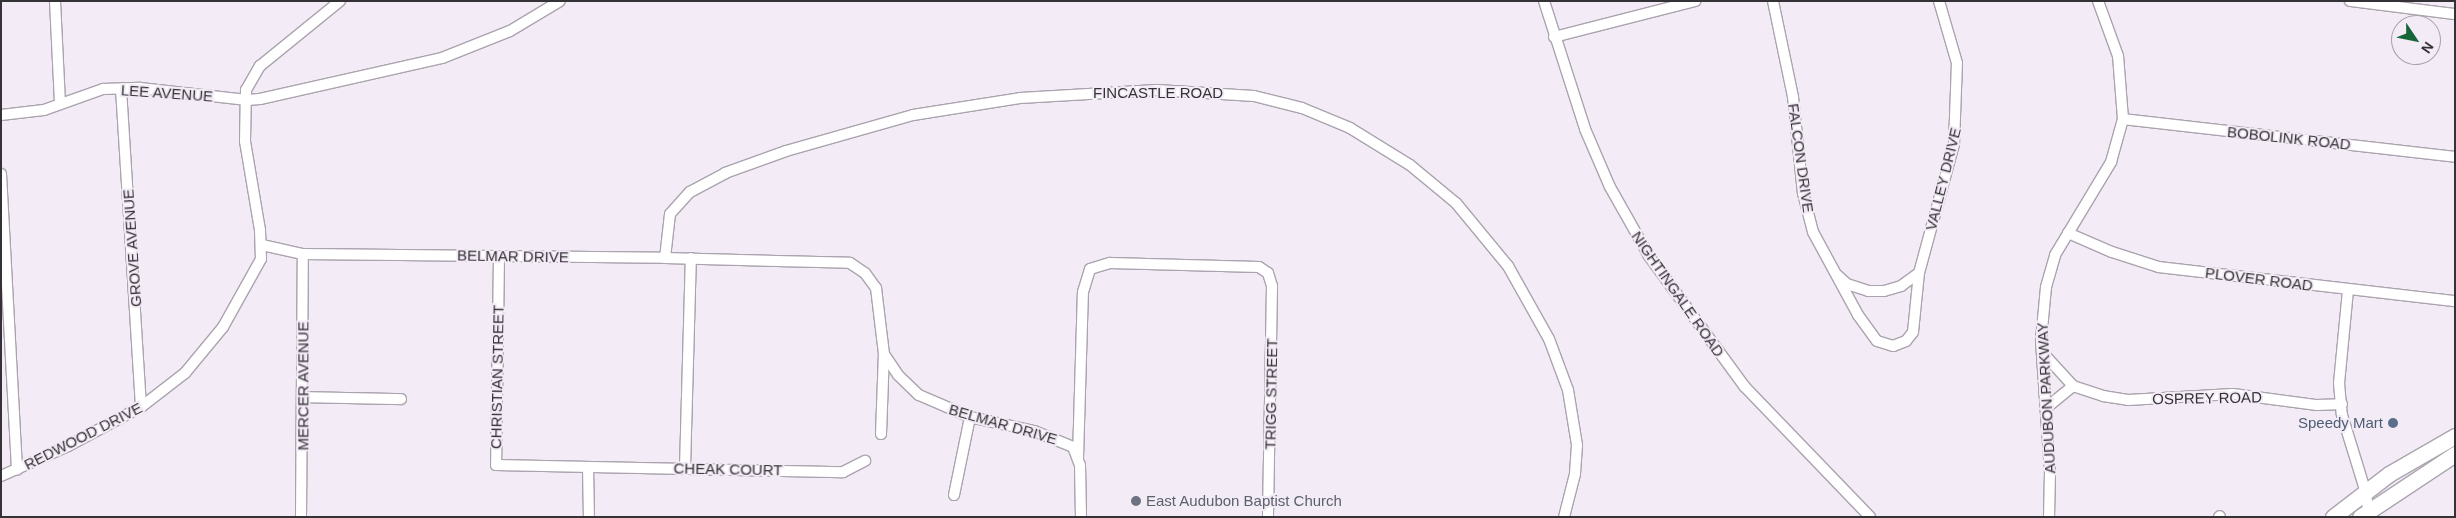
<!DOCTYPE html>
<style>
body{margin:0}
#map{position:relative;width:2456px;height:518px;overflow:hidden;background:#f3ebf6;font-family:Arial,sans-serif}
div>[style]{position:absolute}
.roads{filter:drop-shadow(1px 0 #aba3ae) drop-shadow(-1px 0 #aba3ae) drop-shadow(0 1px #aba3ae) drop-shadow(0 -1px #aba3ae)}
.minor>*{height:10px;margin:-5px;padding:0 5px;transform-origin:5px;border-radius:5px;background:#fff}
.secondary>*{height:15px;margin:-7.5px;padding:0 7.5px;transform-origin:7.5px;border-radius:7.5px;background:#fff}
.dots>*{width:14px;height:14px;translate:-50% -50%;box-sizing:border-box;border:2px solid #f3ebf6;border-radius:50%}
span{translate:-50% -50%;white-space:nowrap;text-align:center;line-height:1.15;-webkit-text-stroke:4px #f3ebf6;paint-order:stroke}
.street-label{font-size:15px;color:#353237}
.service-label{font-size:15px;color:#4e5e75}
.right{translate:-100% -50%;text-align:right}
.worship-label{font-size:15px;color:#5b616d}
.left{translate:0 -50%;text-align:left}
.frame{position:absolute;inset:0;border:2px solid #353237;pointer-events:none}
.north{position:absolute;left:2391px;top:15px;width:50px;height:50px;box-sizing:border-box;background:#f3ebf6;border:1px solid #a7a1aa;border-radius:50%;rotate:124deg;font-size:14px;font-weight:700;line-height:20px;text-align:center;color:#353237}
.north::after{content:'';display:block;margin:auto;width:18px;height:22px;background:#136739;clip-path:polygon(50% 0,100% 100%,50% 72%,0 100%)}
</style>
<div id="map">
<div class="roads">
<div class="minor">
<div style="left:55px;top:1px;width:103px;rotate:87.2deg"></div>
<div style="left:1544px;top:1px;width:134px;rotate:72.2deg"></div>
<div style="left:1585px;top:129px;width:63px;rotate:66.7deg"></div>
<div style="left:1610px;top:187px;width:79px;rotate:60.5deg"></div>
<div style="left:1649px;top:256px;width:162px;rotate:53.8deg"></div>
<div style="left:1745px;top:387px;width:180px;rotate:46.1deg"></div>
<div style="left:1773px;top:1px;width:98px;rotate:78.2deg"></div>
<div style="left:1793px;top:97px;width:97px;rotate:84.1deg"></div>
<div style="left:1803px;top:193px;width:40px;rotate:75.6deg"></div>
<div style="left:1813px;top:232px;width:94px;rotate:61.5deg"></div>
<div style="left:1858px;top:315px;width:32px;rotate:54deg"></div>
<div style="left:1877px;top:341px;width:17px;rotate:17deg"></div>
<div style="left:1893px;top:346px;width:14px;rotate:-21deg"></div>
<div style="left:1906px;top:341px;width:11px;rotate:-52deg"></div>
<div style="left:1913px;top:332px;width:59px;rotate:-84.2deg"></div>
<div style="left:1919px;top:273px;width:134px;rotate:-74.8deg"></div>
<div style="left:1954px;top:144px;width:81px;rotate:-87.9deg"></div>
<div style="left:1957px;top:63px;width:65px;rotate:-106.2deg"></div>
<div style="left:2350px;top:1px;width:106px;rotate:7.1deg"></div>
<div style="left:1554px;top:37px;width:146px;rotate:-14.3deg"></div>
<div style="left:121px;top:89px;width:319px;rotate:86.4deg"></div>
<div style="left:1px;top:115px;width:43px;rotate:-6.6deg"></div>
<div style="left:44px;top:110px;width:63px;rotate:-19.6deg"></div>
<div style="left:103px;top:89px;width:37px;rotate:-2deg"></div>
<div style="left:140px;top:88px;width:108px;rotate:6.4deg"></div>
<div style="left:247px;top:100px;width:13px;rotate:-4deg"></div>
<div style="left:260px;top:99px;width:187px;rotate:-12.7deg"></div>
<div style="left:442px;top:58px;width:73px;rotate:-21.7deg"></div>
<div style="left:510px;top:31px;width:58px;rotate:-31deg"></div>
<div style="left:2123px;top:119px;width:334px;rotate:6.5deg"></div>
<div style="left:1px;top:174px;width:296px;rotate:86.9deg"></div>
<div style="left:2068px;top:233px;width:48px;rotate:23.4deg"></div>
<div style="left:2112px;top:252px;width:49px;rotate:17.7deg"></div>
<div style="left:2159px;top:267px;width:298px;rotate:6.6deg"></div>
<div style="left:262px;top:245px;width:42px;rotate:12.4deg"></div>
<div style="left:303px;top:254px;width:362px;rotate:0.6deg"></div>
<div style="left:665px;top:258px;width:185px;rotate:1.5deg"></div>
<div style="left:850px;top:263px;width:18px;rotate:34deg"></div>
<div style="left:865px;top:273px;width:19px;rotate:54deg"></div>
<div style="left:876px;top:288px;width:66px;rotate:83.1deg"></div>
<div style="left:884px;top:354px;width:25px;rotate:56deg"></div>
<div style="left:898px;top:375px;width:29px;rotate:44deg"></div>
<div style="left:919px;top:395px;width:56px;rotate:23.3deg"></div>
<div style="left:970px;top:417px;width:66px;rotate:12.3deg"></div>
<div style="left:1034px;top:431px;width:42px;rotate:22.3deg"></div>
<div style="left:1073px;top:447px;width:19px;rotate:69deg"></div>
<div style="left:1080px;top:465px;width:52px;rotate:88.9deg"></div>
<div style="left:499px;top:256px;width:209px;rotate:90.8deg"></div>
<div style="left:496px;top:465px;width:347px;rotate:1.2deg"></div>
<div style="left:843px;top:472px;width:25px;rotate:-27deg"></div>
<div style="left:665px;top:258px;width:44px;rotate:-83.5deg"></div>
<div style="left:670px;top:214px;width:30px;rotate:-48deg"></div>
<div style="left:690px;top:192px;width:40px;rotate:-28deg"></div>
<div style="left:725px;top:173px;width:65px;rotate:-19.8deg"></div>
<div style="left:786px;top:151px;width:132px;rotate:-15.8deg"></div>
<div style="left:913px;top:115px;width:108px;rotate:-9deg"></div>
<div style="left:1020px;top:98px;width:137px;rotate:-3.3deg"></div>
<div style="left:1157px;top:90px;width:97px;rotate:3.5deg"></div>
<div style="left:1254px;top:96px;width:49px;rotate:14deg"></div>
<div style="left:1302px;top:108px;width:52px;rotate:22.6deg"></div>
<div style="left:1350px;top:128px;width:70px;rotate:31.7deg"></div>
<div style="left:1410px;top:165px;width:60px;rotate:39.6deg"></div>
<div style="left:1456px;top:203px;width:82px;rotate:50.5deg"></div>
<div style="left:1508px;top:266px;width:84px;rotate:60.7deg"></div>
<div style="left:1549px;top:339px;width:54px;rotate:69.6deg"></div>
<div style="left:1568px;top:390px;width:56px;rotate:80.7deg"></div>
<div style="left:1577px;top:445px;width:29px;rotate:94deg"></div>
<div style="left:1575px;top:474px;width:44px;rotate:104.3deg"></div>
<div style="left:1837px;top:275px;width:13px;rotate:42deg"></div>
<div style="left:1847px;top:284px;width:22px;rotate:18deg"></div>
<div style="left:1868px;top:291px;width:16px"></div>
<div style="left:1884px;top:291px;width:18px;rotate:-16deg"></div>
<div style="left:1901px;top:286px;width:22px;rotate:-36deg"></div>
<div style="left:2348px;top:290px;width:93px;rotate:95.5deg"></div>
<div style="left:2339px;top:383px;width:32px;rotate:85deg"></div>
<div style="left:2342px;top:415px;width:82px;rotate:72.9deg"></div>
<div style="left:2366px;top:493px;width:24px;rotate:83deg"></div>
<div style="left:2042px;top:352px;width:46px;rotate:47.6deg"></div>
<div style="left:2073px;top:386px;width:32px;rotate:18deg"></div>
<div style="left:2103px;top:396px;width:25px;rotate:9deg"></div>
<div style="left:2128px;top:400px;width:105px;rotate:-3.3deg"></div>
<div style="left:2233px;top:394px;width:85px;rotate:7.5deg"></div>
<div style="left:2317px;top:405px;width:25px;rotate:-2deg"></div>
<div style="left:303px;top:397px;width:98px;rotate:1.2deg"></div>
<div style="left:2046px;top:408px;width:35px;rotate:-39deg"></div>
<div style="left:881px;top:434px;width:80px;rotate:-87.9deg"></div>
<div style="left:1078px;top:458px;width:166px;rotate:-88.3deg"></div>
<div style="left:1083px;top:292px;width:24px;rotate:-73deg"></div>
<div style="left:1090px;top:269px;width:21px;rotate:-17deg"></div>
<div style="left:1110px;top:263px;width:149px;rotate:1.5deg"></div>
<div style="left:1259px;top:267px;width:11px;rotate:34deg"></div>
<div style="left:1268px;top:273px;width:14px;rotate:73deg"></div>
<div style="left:1272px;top:286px;width:231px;rotate:91deg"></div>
<div style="left:588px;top:467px;width:50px;rotate:88.9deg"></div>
<div style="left:685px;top:468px;width:210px;rotate:-88.4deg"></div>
<div style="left:1px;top:476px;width:73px;rotate:-24.1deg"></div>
<div style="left:68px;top:446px;width:83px;rotate:-28.1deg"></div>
<div style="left:141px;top:407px;width:56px;rotate:-37.7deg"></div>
<div style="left:185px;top:373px;width:60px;rotate:-50.4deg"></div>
<div style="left:223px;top:327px;width:78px;rotate:-60.8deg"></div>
<div style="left:261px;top:259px;width:29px;rotate:-92deg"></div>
<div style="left:260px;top:230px;width:90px;rotate:-99.6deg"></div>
<div style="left:245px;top:141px;width:51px;rotate:-88.9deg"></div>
<div style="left:246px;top:90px;width:28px;rotate:-60deg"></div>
<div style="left:260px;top:66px;width:103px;rotate:-39.1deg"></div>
<div style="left:954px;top:495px;width:80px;rotate:-78.4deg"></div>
<div style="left:301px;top:517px;width:263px;rotate:-89.6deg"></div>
<div style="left:2049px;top:517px;width:44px;rotate:-88.7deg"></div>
<div style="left:2050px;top:473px;width:133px;rotate:-93.9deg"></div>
<div style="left:2041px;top:340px;width:53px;rotate:-84.6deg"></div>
<div style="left:2046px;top:287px;width:33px;rotate:-74deg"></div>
<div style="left:2055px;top:255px;width:109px;rotate:-58.9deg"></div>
<div style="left:2111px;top:162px;width:45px;rotate:-74.4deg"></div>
<div style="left:2123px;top:119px;width:63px;rotate:-94.5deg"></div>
<div style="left:2118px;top:56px;width:59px;rotate:-110deg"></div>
<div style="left:2219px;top:517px;width:1px;rotate:-45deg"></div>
</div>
<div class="secondary">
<div style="left:2333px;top:517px;width:71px;rotate:-37.5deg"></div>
<div style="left:2389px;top:474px;width:76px;rotate:-29.9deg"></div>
<div style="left:2360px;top:517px;width:114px;rotate:-33.6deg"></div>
</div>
</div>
<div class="dots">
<div style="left:2393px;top:423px;background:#5c6f8a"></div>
<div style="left:1136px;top:501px;background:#6b7280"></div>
</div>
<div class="street-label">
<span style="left:167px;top:93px;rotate:4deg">LEE AVENUE</span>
<span style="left:1158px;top:93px">FINCASTLE ROAD</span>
<span style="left:2289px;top:138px;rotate:6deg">BOBOLINK ROAD</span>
<span style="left:1801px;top:158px;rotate:82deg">FALCON DRIVE</span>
<span style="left:1943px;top:179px;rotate:-76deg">VALLEY DRIVE</span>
<span style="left:132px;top:248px;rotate:-94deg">GROVE AVENUE</span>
<span style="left:513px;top:256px;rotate:1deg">BELMAR DRIVE</span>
<span style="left:2259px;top:279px;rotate:7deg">PLOVER ROAD</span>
<span style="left:1678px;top:294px;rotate:55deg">NIGHTINGALE ROAD</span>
<span style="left:497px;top:377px;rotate:-89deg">CHRISTIAN STREET</span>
<span style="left:303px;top:386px;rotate:-90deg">MERCER AVENUE</span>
<span style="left:1271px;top:394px;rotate:-89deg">TRIGG STREET</span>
<span style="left:2046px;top:398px;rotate:-93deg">AUDUBON PARKWAY</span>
<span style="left:2207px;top:398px;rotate:-1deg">OSPREY ROAD</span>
<span style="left:1003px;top:424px;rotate:16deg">BELMAR DRIVE</span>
<span style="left:83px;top:436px;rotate:-27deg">REDWOOD DRIVE</span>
<span style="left:728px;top:469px;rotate:1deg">CHEAK COURT</span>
</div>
<div class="service-label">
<span class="right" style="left:2383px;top:423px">Speedy Mart</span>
</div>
<div class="worship-label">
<span class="left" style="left:1146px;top:501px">East Audubon Baptist Church</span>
</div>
<div class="frame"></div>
<div class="north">N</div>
</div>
